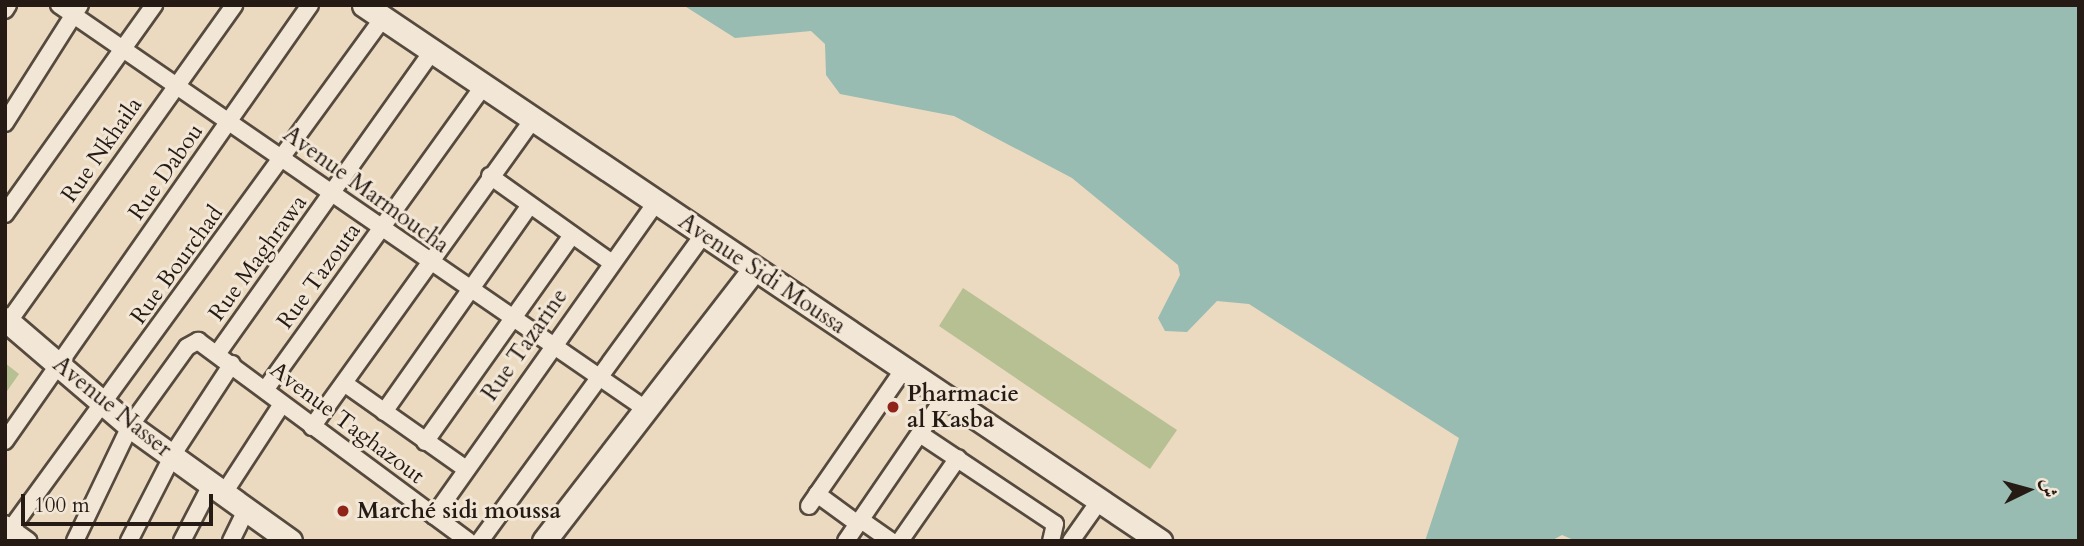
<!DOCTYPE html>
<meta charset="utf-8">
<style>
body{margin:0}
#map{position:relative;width:2084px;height:546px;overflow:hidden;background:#ebdac0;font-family:Cardo,Amiri,serif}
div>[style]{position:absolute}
.green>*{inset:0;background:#b7c092}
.water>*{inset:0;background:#98bbb2}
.roads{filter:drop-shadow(2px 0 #564a3f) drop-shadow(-2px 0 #564a3f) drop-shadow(0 2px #564a3f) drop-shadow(0 -2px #564a3f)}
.street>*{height:16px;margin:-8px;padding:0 8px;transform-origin:8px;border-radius:8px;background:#f2e7d6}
.secondary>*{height:23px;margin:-11.5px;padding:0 11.5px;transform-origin:11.5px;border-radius:11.5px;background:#f2e7d6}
.dots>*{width:19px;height:19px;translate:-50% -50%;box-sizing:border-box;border:4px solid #f2e7d6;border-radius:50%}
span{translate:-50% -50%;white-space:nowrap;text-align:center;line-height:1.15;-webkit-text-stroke:6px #f2e7d6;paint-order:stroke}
.street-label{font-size:23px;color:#251a14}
.poi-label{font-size:23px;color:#251a14;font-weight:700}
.left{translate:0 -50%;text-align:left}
.frame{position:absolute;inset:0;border:7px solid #251a14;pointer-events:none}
.north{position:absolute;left:1993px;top:455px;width:70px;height:70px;-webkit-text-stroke:5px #f2e7d6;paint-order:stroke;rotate:85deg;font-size:19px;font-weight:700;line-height:28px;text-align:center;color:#251a14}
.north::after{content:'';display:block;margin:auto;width:24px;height:32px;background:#251a14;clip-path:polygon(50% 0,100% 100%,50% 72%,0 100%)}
.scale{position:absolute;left:21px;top:494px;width:192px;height:32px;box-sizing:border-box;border:4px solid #251a14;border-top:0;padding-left:9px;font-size:21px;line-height:24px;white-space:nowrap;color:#251a14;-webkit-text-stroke:5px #f2e7d6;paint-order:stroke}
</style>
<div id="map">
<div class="green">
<div style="clip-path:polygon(963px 288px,1177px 430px,1150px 469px,939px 326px)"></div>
<div style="clip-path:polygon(5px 363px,19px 374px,5px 394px)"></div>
</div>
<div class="water">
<div style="clip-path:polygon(683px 5px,2079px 5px,2079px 541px,1576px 541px,1562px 535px,1551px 541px,1425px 541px,1459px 438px,1249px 304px,1217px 301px,1187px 332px,1165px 331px,1158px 318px,1180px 275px,1178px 265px,1072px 178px,954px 116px,840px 94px,826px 75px,825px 44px,811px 31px,735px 38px)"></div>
</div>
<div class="roads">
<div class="street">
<div style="left:59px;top:5px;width:714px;rotate:34.56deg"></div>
<div style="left:5px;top:10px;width:6px;rotate:-59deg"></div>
<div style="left:5px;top:123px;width:140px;rotate:-57.6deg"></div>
<div style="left:490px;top:176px;width:150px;rotate:35.5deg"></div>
<div style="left:5px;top:214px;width:257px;rotate:-54.5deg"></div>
<div style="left:9px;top:321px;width:388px;rotate:-54.5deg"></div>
<div style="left:217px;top:354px;width:372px;rotate:-54.6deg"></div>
<div style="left:344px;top:383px;width:149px;rotate:35.2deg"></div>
<div style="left:265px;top:390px;width:375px;rotate:-54.3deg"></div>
<div style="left:384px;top:412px;width:253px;rotate:-54.8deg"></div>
<div style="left:312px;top:427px;width:380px;rotate:-54.3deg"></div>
<div style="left:920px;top:434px;width:162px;rotate:33.7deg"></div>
<div style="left:1055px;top:524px;width:17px;rotate:103deg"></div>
<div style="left:5px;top:441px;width:532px;rotate:-55.03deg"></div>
<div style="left:425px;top:442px;width:254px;rotate:-54.6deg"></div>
<div style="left:224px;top:493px;width:106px;rotate:-56.9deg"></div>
<div style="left:817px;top:494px;width:51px;rotate:36.2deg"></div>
<div style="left:809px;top:506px;width:165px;rotate:-55.3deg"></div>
<div style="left:434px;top:516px;width:385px;rotate:-54.7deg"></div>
<div style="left:861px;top:520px;width:37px;rotate:35deg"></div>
<div style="left:5px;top:524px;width:29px;rotate:36deg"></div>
<div style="left:5px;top:537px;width:642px;rotate:-53.93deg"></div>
<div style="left:75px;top:541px;width:127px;rotate:-64.4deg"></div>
<div style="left:130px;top:426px;width:97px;rotate:-54.2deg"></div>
<div style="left:187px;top:347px;width:13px;rotate:-29deg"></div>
<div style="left:198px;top:341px;width:336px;rotate:36.5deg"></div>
<div style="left:129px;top:541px;width:101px;rotate:-62.9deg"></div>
<div style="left:175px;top:451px;width:104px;rotate:-56.8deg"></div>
<div style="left:182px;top:541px;width:63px;rotate:-62.6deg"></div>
<div style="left:231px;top:541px;width:34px;rotate:-64deg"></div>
<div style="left:480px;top:541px;width:380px;rotate:-53.9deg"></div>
<div style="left:846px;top:541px;width:173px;rotate:-55.6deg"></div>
<div style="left:900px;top:541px;width:101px;rotate:-55.1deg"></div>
<div style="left:1071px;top:541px;width:50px;rotate:-54.7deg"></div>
</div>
<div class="secondary">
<div style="left:364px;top:5px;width:960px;rotate:33.96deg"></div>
<div style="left:5px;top:319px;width:165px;rotate:40.6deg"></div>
<div style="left:130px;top:426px;width:197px;rotate:35.7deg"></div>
<div style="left:544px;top:541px;width:344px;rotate:-52.3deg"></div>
</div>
</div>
<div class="dots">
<div style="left:893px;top:407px;background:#8f2418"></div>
<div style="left:343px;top:511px;background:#8f2418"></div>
</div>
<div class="street-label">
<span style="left:102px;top:150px;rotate:-55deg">Rue Nkhaila</span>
<span style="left:166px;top:172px;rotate:-55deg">Rue Dabou</span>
<span style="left:366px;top:190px;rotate:36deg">Avenue Marmoucha</span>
<span style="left:258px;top:258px;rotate:-54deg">Rue Maghrawa</span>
<span style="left:177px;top:265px;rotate:-54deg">Rue Bourchad</span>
<span style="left:762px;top:274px;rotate:34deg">Avenue Sidi Moussa</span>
<span style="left:319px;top:276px;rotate:-54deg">Rue Tazouta</span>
<span style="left:525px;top:345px;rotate:-55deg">Rue Tazarine</span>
<span style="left:112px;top:407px;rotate:39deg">Avenue Nasser</span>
<span style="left:347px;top:423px;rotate:37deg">Avenue Taghazout</span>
</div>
<div class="poi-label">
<span class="left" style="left:907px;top:407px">Pharmacie<br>al Kasba</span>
<span class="left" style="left:357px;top:511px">Marché sidi moussa</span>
</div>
<div class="frame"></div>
<div class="north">ش</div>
<div class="scale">100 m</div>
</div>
